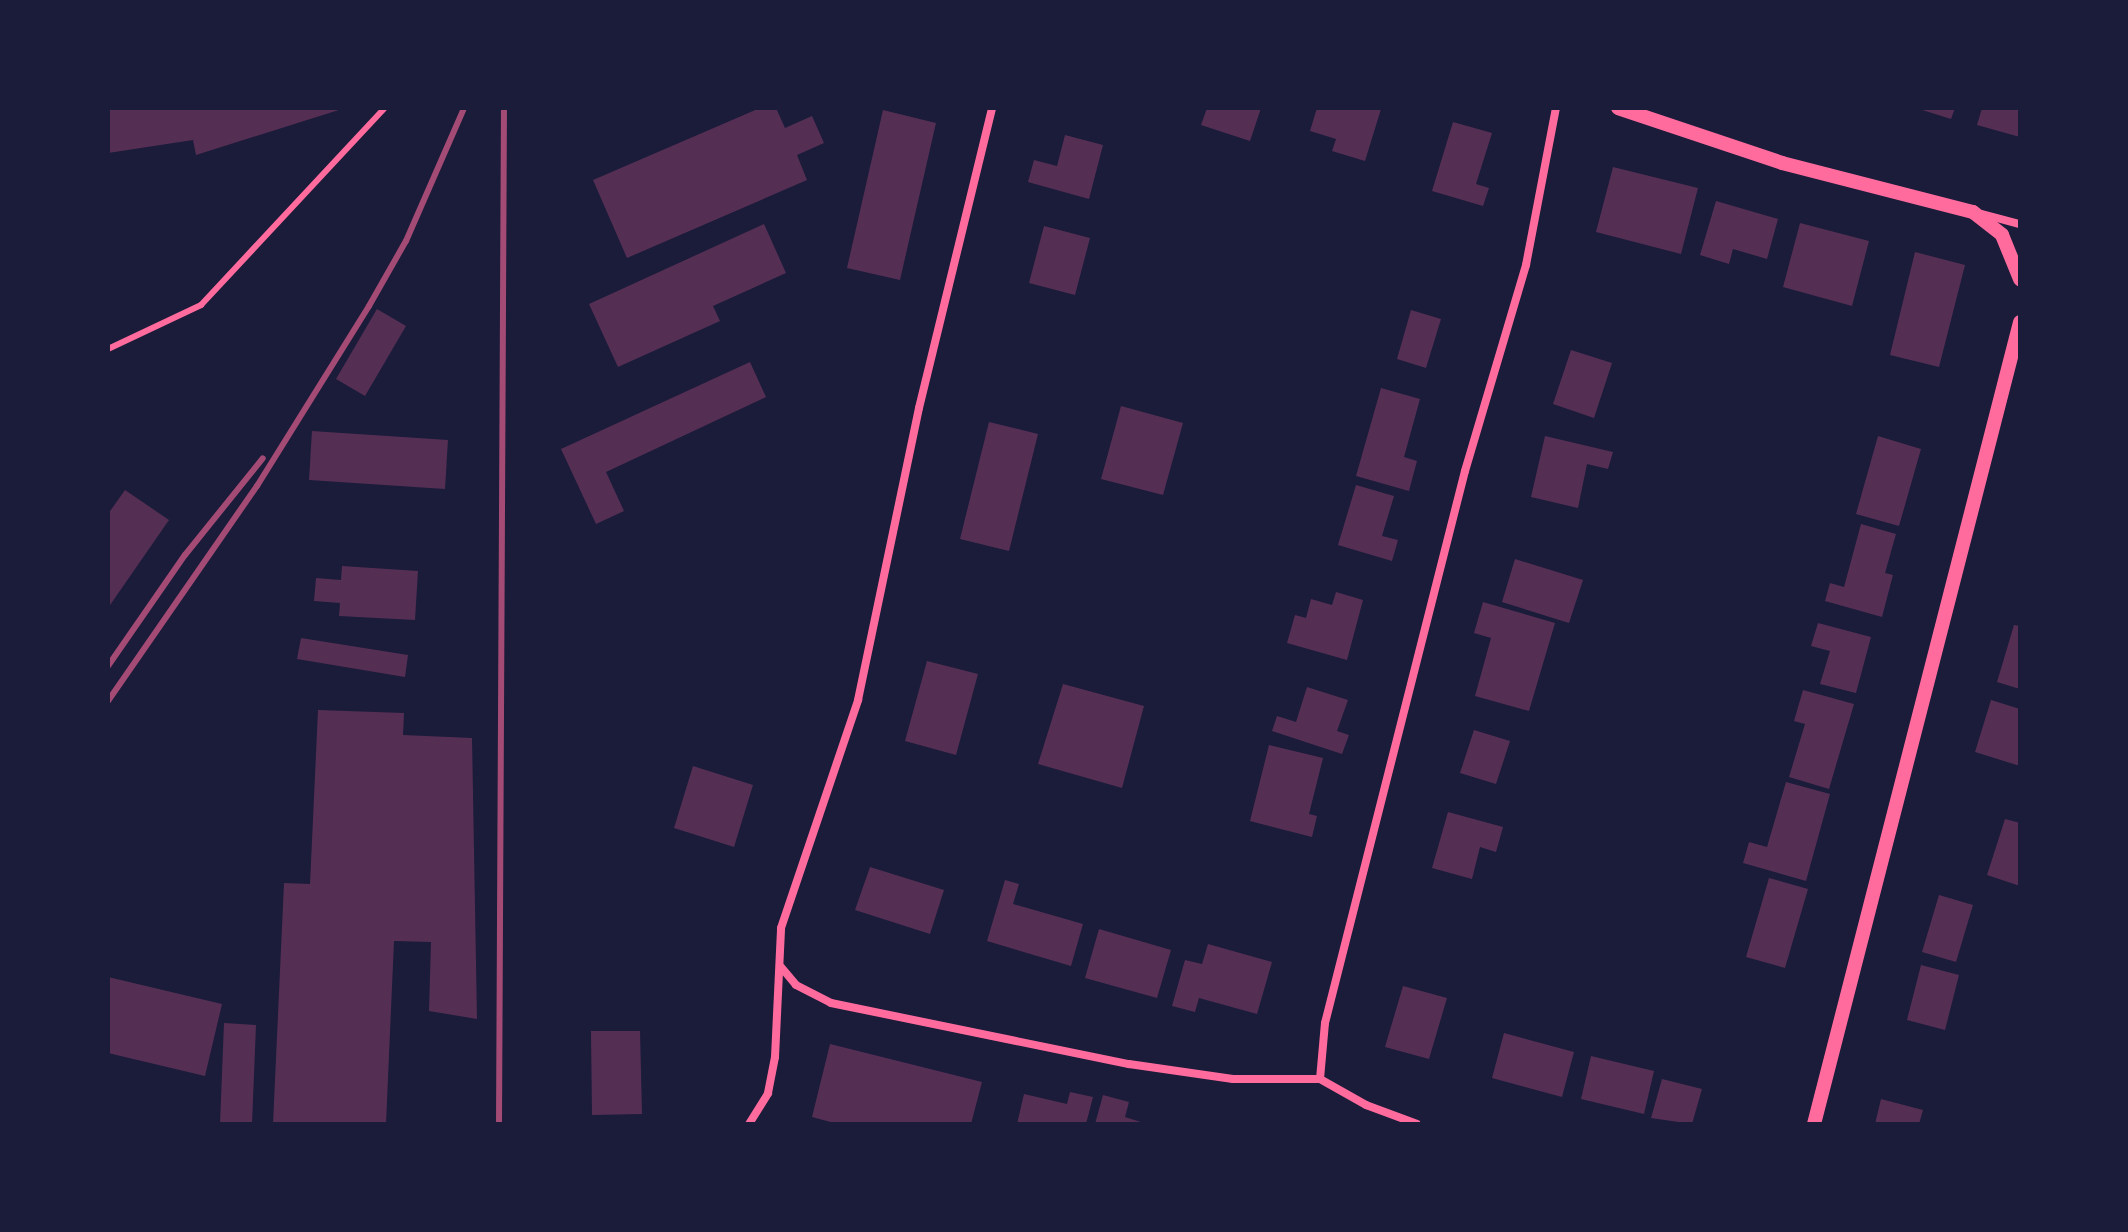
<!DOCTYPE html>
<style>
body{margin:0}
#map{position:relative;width:2128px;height:1232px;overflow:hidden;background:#1b1b3a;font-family:Literata,serif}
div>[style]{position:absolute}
.building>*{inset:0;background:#542f53}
.service>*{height:6px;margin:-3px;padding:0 3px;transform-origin:3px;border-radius:3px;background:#ff6b9d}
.minor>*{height:8px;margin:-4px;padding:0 4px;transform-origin:4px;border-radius:4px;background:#ff6b9d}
.tertiary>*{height:14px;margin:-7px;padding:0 7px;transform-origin:7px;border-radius:7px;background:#ff6b9d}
.rail>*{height:6px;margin:-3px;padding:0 3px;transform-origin:3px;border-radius:3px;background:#a44b75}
span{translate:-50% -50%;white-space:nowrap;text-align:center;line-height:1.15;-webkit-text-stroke:8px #1b1b3a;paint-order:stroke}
.frame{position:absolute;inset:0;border:110px solid #1b1b3a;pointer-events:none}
</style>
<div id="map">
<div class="building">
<div style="clip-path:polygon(108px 108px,342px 108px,342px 109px,196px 155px,193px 140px,108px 153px)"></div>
<div style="clip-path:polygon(760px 108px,776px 108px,785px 128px,812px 116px,824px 143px,797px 155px,807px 180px,627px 258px,593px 180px)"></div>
<div style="clip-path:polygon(1207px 108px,1261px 108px,1250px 141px,1201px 125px)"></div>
<div style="clip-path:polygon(1317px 108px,1381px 109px,1365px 161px,1332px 151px,1336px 139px,1310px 131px)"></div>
<div style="clip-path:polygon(1916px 108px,1955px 108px,1951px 119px)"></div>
<div style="clip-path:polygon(1982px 108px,2020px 108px,2020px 137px,1977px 125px)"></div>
<div style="clip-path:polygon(883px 110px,936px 123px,900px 280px,847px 268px)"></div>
<div style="clip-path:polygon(1453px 122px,1492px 133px,1476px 184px,1489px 188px,1483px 206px,1432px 191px)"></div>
<div style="clip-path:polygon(1065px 135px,1103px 145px,1089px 199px,1028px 182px,1034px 160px,1057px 166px)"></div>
<div style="clip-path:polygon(1613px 167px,1698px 188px,1681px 254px,1596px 232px)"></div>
<div style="clip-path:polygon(1716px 201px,1778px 219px,1767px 259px,1733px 249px,1729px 264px,1700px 255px)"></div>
<div style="clip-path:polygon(1800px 223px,1869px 241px,1852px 306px,1783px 287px)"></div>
<div style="clip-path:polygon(764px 224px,786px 273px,713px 306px,720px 321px,618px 367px,589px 304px)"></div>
<div style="clip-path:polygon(1044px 226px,1090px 238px,1075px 295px,1029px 283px)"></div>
<div style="clip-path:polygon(1915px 252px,1965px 265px,1939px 367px,1890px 355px)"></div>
<div style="clip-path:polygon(377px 309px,406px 326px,365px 396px,336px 379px)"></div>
<div style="clip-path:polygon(1411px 310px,1441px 319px,1426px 368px,1397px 359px)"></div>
<div style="clip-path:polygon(1571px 350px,1612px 363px,1594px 418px,1553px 404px)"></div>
<div style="clip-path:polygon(750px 362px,766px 397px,606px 472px,624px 511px,596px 524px,561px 449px)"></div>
<div style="clip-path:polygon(1381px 388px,1420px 399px,1404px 457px,1417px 461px,1409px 491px,1356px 476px)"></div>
<div style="clip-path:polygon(1121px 406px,1183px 423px,1163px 495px,1101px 479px)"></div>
<div style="clip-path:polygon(989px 422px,1038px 434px,1009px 551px,960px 539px)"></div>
<div style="clip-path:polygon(312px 431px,448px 440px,445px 489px,309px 480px)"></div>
<div style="clip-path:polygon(1545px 436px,1613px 452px,1608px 469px,1587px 464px,1578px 508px,1531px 497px)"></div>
<div style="clip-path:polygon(1878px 436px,1921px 449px,1899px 526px,1856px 514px)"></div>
<div style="clip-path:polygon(1356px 485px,1394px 496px,1382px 536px,1398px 540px,1392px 561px,1338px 545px)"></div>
<div style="clip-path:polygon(125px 490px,169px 520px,108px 608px,108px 514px)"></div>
<div style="clip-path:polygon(1861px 524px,1896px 534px,1885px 573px,1893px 575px,1882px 617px,1825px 601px,1830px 583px,1844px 587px)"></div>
<div style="clip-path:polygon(1515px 559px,1583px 580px,1569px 623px,1502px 602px)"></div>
<div style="clip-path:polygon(342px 566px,418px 571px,415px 620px,339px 616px,340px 603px,314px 601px,316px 578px,341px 580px)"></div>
<div style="clip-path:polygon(1336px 592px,1363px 600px,1347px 660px,1287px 643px,1295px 615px,1306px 618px,1311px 599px,1332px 605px)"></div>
<div style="clip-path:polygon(1483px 602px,1555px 623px,1529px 711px,1475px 696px,1491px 638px,1474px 633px)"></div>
<div style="clip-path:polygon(1818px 623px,1871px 637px,1856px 693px,1820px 684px,1830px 651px,1811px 646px)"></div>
<div style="clip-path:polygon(2014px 625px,2020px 626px,2020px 689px,1997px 682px)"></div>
<div style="clip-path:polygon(301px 638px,408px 655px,405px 677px,297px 659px)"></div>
<div style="clip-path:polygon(927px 661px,978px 674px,956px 755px,905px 741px)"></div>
<div style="clip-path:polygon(1063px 684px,1144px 706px,1122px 788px,1038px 764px)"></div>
<div style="clip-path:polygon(1307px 687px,1348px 700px,1337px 731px,1349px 735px,1342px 754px,1272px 731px,1277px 716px,1296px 722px)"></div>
<div style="clip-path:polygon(1803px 690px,1854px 704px,1829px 789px,1789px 777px,1805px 724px,1794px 721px)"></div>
<div style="clip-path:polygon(1991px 700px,2020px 709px,2020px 766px,1975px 752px)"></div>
<div style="clip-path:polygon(318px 710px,404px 713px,403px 735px,472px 738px,477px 1019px,429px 1011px,431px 942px,394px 941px,386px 1124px,273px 1124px,284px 883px,310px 884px)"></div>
<div style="clip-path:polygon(1474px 730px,1510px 741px,1496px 784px,1460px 773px)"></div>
<div style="clip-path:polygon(1269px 745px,1323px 758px,1309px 814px,1317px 816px,1312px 837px,1250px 821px)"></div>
<div style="clip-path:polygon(693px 766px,753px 785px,734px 847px,674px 828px)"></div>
<div style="clip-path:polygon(1786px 782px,1830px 794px,1806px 881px,1743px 863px,1749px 842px,1767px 847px)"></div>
<div style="clip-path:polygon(1448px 812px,1503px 827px,1496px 852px,1480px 847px,1472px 879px,1432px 868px)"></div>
<div style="clip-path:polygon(2005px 819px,2020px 823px,2020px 886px,1987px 875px)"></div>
<div style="clip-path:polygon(870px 867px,944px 890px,930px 934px,855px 910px)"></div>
<div style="clip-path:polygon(1769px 878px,1808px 889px,1785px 968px,1746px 957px)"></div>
<div style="clip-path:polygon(1005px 880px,1019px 884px,1013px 904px,1083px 924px,1071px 966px,987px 941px)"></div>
<div style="clip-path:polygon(1939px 895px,1973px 905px,1956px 962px,1922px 952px)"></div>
<div style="clip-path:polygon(1099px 929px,1171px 950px,1157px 998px,1085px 978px)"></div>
<div style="clip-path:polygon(1208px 944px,1272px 962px,1257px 1014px,1199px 998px,1195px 1012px,1172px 1006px,1185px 960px,1202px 964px)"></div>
<div style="clip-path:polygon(1921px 965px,1959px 975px,1945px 1030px,1907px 1020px)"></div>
<div style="clip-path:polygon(108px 977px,222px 1004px,205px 1076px,108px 1053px)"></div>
<div style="clip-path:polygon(1403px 986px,1447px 998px,1429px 1059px,1385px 1047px)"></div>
<div style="clip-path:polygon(224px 1023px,256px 1025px,252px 1124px,220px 1124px)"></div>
<div style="clip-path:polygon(591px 1031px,640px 1031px,642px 1114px,592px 1115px)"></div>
<div style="clip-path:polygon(1504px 1033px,1574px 1052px,1562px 1097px,1492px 1078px)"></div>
<div style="clip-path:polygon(830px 1044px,982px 1082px,971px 1124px,838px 1124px,812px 1117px)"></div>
<div style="clip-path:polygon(1591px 1056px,1654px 1071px,1644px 1114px,1581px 1099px)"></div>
<div style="clip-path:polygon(1662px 1079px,1702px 1089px,1692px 1124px,1651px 1118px)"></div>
<div style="clip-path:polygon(1070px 1092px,1093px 1097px,1086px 1124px,1017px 1124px,1024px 1094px,1067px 1104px)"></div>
<div style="clip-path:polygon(1103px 1095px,1129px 1102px,1125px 1117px,1147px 1124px,1095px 1124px)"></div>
<div style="clip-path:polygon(1881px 1099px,1923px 1110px,1919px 1124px,1875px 1124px)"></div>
</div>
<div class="service">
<div style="left:108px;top:349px;width:103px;rotate:-25.3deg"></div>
<div style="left:201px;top:305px;width:270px;rotate:-47deg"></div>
</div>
<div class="minor">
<div style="left:1982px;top:214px;width:39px;rotate:15deg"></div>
<div style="left:781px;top:967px;width:23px;rotate:50deg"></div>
<div style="left:796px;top:985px;width:39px;rotate:27deg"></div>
<div style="left:831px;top:1003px;width:304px;rotate:11.6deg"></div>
<div style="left:1129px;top:1064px;width:105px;rotate:8.2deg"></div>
<div style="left:1233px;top:1079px;width:87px"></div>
<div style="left:1320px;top:1079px;width:53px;rotate:29.5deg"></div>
<div style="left:1366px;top:1105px;width:54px;rotate:20.4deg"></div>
<div style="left:1320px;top:1079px;width:56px;rotate:-84.9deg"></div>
<div style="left:1325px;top:1023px;width:569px;rotate:-75.77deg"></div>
<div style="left:1465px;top:471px;width:215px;rotate:-73.5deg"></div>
<div style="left:1526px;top:265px;width:160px;rotate:-79.2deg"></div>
<div style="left:749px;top:1124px;width:36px;rotate:-58deg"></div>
<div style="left:768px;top:1093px;width:37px;rotate:-79deg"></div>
<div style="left:775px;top:1057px;width:129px;rotate:-87.3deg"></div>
<div style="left:781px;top:928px;width:241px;rotate:-71.3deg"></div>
<div style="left:858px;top:700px;width:298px;rotate:-78.2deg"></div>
<div style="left:919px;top:408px;width:309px;rotate:-76.3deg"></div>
</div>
<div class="tertiary">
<div style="left:1618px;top:108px;width:173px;rotate:18.5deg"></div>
<div style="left:1782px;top:163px;width:197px;rotate:14.4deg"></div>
<div style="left:1973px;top:212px;width:37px;rotate:38deg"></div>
<div style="left:2002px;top:235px;width:48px;rotate:67.8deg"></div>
<div style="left:1814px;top:1124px;width:828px;rotate:-75.59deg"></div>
</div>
<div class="rail">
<div style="left:108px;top:666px;width:135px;rotate:-55.3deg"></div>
<div style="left:185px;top:555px;width:124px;rotate:-51.2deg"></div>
<div style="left:108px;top:701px;width:262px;rotate:-55.3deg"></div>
<div style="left:257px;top:486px;width:212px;rotate:-58.1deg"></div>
<div style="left:369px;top:306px;width:75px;rotate:-60.4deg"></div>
<div style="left:406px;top:241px;width:145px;rotate:-66.4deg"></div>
<div style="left:499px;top:1124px;width:1016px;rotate:-89.72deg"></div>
</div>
<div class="frame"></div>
</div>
